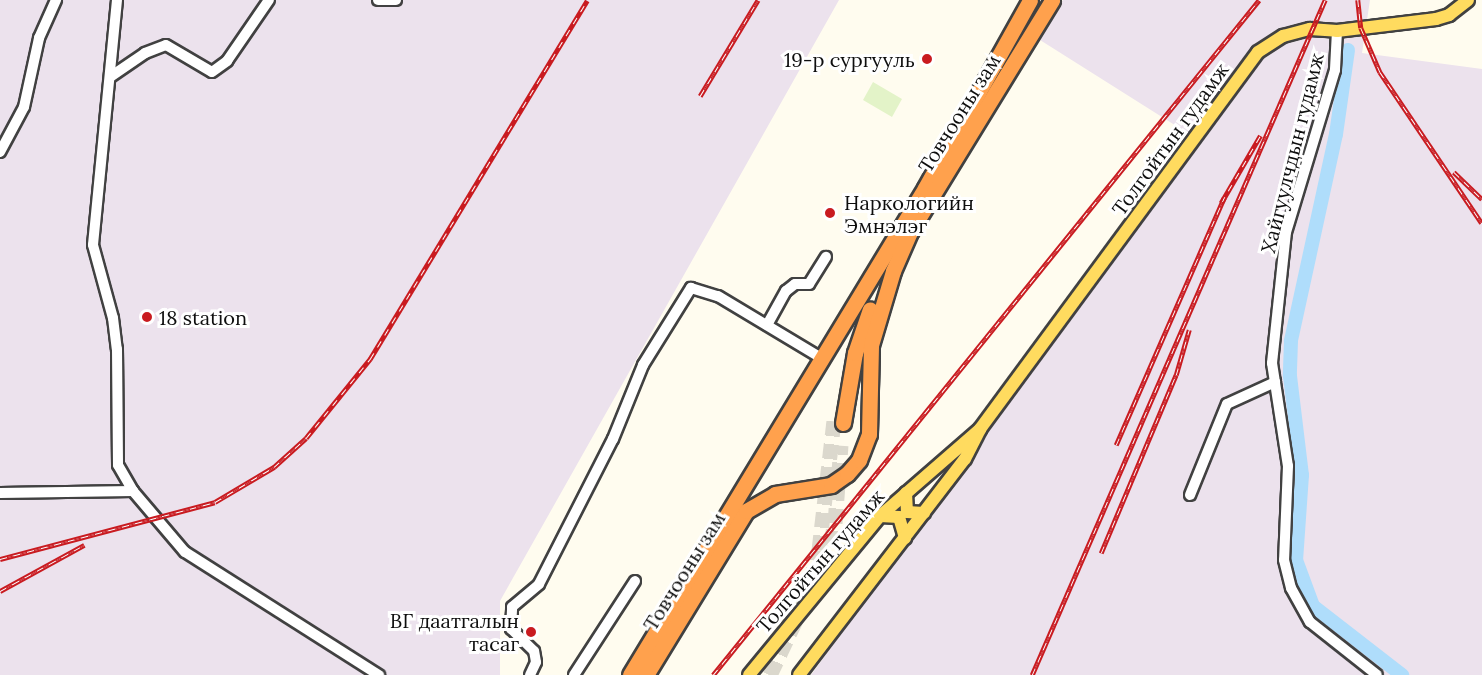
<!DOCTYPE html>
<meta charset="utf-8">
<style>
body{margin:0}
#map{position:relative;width:1482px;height:675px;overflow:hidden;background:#fffcef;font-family:Lora,serif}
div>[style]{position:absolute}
.industrial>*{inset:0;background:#ece2ed}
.pitch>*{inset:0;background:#e3f3c8}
.river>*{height:14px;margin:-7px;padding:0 7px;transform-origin:7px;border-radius:7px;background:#afddfb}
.highway-tunnel>*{height:15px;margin-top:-7.5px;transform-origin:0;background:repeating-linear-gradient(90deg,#dbd8cd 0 15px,transparent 0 23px)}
.roads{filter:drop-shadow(2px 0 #414141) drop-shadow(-2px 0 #414141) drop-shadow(0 2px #414141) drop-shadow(0 -2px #414141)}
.minor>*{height:10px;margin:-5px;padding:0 5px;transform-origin:5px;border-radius:5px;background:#fff}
.major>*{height:12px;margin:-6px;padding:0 6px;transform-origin:6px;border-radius:6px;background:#ffdb5f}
.highway>*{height:15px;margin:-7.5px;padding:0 7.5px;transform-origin:7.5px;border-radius:7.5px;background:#ffa14d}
.rail>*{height:4.5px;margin-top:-2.25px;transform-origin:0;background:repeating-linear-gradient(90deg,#fff 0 7px,#c91b20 0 14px);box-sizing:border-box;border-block:2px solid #c91b20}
.dots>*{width:16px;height:16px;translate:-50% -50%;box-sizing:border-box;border:3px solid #fff;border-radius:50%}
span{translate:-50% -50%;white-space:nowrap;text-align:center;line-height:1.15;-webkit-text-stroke:6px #fff;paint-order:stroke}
.poi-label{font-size:20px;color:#0e0e0e}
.right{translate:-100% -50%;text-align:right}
.left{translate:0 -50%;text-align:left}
.street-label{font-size:20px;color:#0e0e0e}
</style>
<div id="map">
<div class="industrial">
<div style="clip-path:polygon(0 0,839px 0,500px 601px,500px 675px,0 675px)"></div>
<div style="clip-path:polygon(1063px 0,1370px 0,1362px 53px,1482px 69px,1482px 675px,811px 675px,1200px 141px,1040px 40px)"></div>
</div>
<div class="pitch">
<div style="clip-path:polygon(873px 82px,902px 99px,892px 117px,863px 100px)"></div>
</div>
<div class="river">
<div style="left:1348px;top:50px;width:85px;rotate:98.1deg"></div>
<div style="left:1336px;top:134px;width:212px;rotate:102.3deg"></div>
<div style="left:1291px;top:341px;width:35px;rotate:92deg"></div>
<div style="left:1290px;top:376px;width:100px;rotate:83.1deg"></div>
<div style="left:1302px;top:475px;width:85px;rotate:94deg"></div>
<div style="left:1296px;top:560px;width:49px;rotate:69.7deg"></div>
<div style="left:1313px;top:606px;width:113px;rotate:37.8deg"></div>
</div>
<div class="highway-tunnel">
<div style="left:825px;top:567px;width:45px;rotate:-77.2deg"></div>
<div style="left:835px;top:523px;width:78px;rotate:-85.6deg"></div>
<div style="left:770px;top:675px;width:77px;rotate:-64.8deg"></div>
<div style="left:803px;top:605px;width:57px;rotate:-73.8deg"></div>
<div style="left:819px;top:550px;width:130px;rotate:-83.4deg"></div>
</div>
<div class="roads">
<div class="minor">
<div style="left:117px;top:0;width:246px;rotate:95.6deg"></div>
<div style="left:93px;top:245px;width:76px;rotate:74.7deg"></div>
<div style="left:113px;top:318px;width:31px;rotate:83deg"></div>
<div style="left:117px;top:349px;width:116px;rotate:89.5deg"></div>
<div style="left:118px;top:465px;width:30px;rotate:60deg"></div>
<div style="left:133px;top:491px;width:80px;rotate:49.6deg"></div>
<div style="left:185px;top:552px;width:230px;rotate:32.4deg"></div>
<div style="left:378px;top:0;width:18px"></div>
<div style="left:1337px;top:31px;width:39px;rotate:93deg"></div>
<div style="left:1335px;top:70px;width:169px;rotate:106.8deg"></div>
<div style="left:1286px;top:232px;width:132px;rotate:96.1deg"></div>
<div style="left:1272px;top:363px;width:104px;rotate:81.2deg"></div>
<div style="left:1288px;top:466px;width:94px;rotate:92.4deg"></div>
<div style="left:1284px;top:560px;width:29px;rotate:76deg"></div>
<div style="left:1291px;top:588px;width:39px;rotate:61deg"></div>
<div style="left:1310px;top:622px;width:85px;rotate:38.3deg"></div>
<div style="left:110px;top:77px;width:42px;rotate:-34.4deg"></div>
<div style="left:145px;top:53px;width:22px;rotate:-21deg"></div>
<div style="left:166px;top:45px;width:53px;rotate:30.4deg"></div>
<div style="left:212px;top:72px;width:19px;rotate:-36deg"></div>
<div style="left:227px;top:61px;width:74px;rotate:-55.5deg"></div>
<div style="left:0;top:152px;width:51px;rotate:-61.9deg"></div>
<div style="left:24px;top:107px;width:71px;rotate:-77.7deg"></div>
<div style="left:39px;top:38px;width:42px;rotate:-65.9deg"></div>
<div style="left:767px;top:325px;width:39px;rotate:-61deg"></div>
<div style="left:786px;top:291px;width:11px;rotate:-38deg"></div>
<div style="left:795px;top:284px;width:14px"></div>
<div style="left:809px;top:284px;width:32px;rotate:-58deg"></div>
<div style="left:0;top:493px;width:133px;rotate:-0.9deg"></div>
<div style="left:1190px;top:495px;width:98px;rotate:-67.9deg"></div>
<div style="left:1227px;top:404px;width:53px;rotate:-24.6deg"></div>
<div style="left:530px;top:675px;width:14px;rotate:-65deg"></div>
<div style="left:536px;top:662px;width:11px;rotate:-100deg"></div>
<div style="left:534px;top:651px;width:32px;rotate:-136deg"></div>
<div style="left:511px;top:629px;width:22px;rotate:-87deg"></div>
<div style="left:512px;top:607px;width:35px;rotate:-40deg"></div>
<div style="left:539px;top:584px;width:163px;rotate:-63deg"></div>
<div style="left:613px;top:439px;width:80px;rotate:-67.9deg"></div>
<div style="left:643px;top:365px;width:91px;rotate:-58.1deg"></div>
<div style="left:691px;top:288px;width:28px;rotate:17deg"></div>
<div style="left:718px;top:296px;width:120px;rotate:31deg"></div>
<div style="left:574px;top:675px;width:112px;rotate:-57deg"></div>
</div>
<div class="major">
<div style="left:906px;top:493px;width:19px;rotate:87deg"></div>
<div style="left:907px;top:512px;width:17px;rotate:3deg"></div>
<div style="left:880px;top:516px;width:19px;rotate:3deg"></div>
<div style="left:899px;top:517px;width:22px;rotate:74deg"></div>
<div style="left:749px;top:675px;width:206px;rotate:-50.5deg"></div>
<div style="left:880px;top:516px;width:133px;rotate:-41deg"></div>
<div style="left:980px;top:429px;width:468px;rotate:-53.6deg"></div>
<div style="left:1258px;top:52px;width:30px;rotate:-33deg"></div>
<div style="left:1283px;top:36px;width:28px;rotate:-15deg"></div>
<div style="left:1310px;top:29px;width:27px;rotate:4deg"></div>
<div style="left:1337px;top:31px;width:100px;rotate:-6.9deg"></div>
<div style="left:1436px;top:19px;width:14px;rotate:-17deg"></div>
<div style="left:1449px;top:15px;width:24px;rotate:-38deg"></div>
<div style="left:799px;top:675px;width:272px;rotate:-52.5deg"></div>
<div style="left:965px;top:459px;width:33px;rotate:-63deg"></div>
</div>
<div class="highway">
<div style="left:843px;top:423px;width:71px;rotate:-80.3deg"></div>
<div style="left:855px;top:353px;width:46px;rotate:-71.2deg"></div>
<div style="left:630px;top:675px;width:569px;rotate:-58.79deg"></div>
<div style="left:925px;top:188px;width:215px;rotate:-60.8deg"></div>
<div style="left:646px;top:675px;width:192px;rotate:-58.6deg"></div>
<div style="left:746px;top:511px;width:34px;rotate:-30deg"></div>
<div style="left:775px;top:494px;width:57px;rotate:-9.1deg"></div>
<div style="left:831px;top:485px;width:19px;rotate:-35deg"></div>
<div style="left:847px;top:474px;width:18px;rotate:-49deg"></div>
<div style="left:859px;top:460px;width:28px;rotate:-69deg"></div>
<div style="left:869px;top:434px;width:89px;rotate:-88.7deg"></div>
<div style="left:871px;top:345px;width:77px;rotate:-73.4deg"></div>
<div style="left:893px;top:271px;width:43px;rotate:-66.4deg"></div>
<div style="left:910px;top:232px;width:272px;rotate:-58.5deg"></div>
</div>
</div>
<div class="rail">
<div style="left:1358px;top:0;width:28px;rotate:84deg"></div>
<div style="left:1361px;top:28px;width:48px;rotate:66.6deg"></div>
<div style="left:1380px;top:72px;width:182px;rotate:56deg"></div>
<div style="left:700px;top:96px;width:112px;rotate:-58.9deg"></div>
<div style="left:1454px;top:172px;width:39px;rotate:44deg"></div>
<div style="left:1221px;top:203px;width:78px;rotate:-59.8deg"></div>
<div style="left:1116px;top:445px;width:270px;rotate:-66.4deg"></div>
<div style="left:1101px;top:553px;width:193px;rotate:-67.2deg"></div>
<div style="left:1176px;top:375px;width:47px;rotate:-73.9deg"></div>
<div style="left:0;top:559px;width:222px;rotate:-14.8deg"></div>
<div style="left:215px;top:502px;width:69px;rotate:-30.7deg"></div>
<div style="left:274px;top:467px;width:43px;rotate:-42.2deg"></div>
<div style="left:306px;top:438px;width:102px;rotate:-51deg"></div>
<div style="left:370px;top:359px;width:419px;rotate:-58.8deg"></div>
<div style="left:0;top:591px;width:96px;rotate:-28.7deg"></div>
<div style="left:713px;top:675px;width:868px;rotate:-51.03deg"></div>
<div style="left:1032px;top:675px;width:736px;rotate:-66.54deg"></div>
</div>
<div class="dots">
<div style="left:927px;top:59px;background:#c91b20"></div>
<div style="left:830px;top:213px;background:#c91b20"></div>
<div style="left:147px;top:317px;background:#c91b20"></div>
<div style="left:531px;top:632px;background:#c91b20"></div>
</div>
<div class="poi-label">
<span class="right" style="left:915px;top:59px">19-р сургууль</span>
<span class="left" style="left:844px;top:214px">Наркологийн<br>Эмнэлэг</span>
<span class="left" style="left:159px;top:317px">18 station</span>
<span class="right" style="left:519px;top:632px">ВГ даатгалын<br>тасаг</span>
</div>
<div class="street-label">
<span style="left:959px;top:113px;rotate:-58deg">Товчооны зам</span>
<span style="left:1170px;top:139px;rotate:-54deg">Толгойтын гудамж</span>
<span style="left:1292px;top:153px;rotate:-76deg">Хайгуулчдын гудамж</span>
<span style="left:820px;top:561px;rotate:-49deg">Толгойтын гудамж</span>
<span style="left:684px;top:571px;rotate:-58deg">Товчооны зам</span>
</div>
</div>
